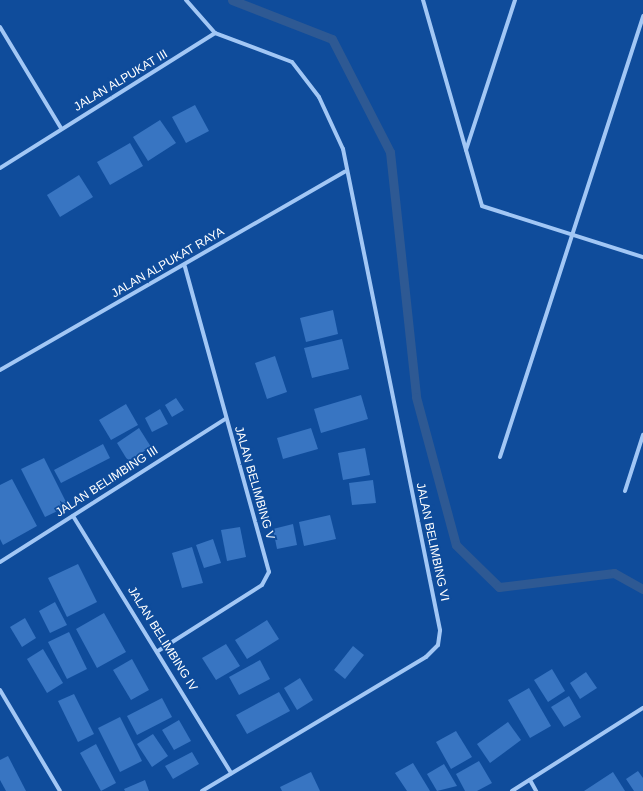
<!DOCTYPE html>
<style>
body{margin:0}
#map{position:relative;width:643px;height:791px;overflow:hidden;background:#0f4c9b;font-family:Arial,sans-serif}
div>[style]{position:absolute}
.stream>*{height:9px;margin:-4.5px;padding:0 4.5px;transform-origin:4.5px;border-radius:4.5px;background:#2e5993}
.building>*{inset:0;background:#3875c2}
.minor>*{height:4px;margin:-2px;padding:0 2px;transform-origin:2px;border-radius:2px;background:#a2c7f5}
span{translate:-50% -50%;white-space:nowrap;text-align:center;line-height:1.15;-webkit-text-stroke:3.5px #0f4c9b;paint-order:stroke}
.street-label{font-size:12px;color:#fff}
</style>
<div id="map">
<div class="stream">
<div style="left:232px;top:0;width:107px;rotate:21.3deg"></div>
<div style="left:332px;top:39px;width:127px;rotate:62.8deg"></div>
<div style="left:390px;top:152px;width:246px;rotate:83.9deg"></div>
<div style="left:416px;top:397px;width:153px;rotate:74.9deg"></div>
<div style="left:456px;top:545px;width:60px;rotate:44.3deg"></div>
<div style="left:499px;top:587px;width:116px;rotate:-6.9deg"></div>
<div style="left:614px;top:573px;width:33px;rotate:29deg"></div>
</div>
<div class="building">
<div style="clip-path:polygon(195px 105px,209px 131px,186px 143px,172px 117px)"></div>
<div style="clip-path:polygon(160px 120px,176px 143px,148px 161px,133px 137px)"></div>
<div style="clip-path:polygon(130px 143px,143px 166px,110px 185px,97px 162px)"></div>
<div style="clip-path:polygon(79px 175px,93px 197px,60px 217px,47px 195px)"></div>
<div style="clip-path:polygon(333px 310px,338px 334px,306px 342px,300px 318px)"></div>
<div style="clip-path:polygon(342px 339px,349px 369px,312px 378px,304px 348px)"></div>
<div style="clip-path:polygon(275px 356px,287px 392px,267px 399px,255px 363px)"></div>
<div style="clip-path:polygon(361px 395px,368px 419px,321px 433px,314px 409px)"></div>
<div style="clip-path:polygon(176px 398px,184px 410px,172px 417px,165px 405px)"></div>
<div style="clip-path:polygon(126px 404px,138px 425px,111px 440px,99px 420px)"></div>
<div style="clip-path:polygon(160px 409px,168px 424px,152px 432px,145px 418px)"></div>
<div style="clip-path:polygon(139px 428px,151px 447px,128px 461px,117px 443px)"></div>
<div style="clip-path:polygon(311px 428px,318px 449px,283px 459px,277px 438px)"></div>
<div style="clip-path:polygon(103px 444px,110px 458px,61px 483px,54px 470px)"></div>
<div style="clip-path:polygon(365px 448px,370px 475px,343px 480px,338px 453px)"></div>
<div style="clip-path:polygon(44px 458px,68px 506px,45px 517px,21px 469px)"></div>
<div style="clip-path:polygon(12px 479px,37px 526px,3px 545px,0 539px,0 485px)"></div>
<div style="clip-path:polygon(373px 480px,376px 503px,352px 505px,349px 483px)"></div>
<div style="clip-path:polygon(330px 515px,336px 539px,304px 546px,299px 522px)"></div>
<div style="clip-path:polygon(293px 524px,297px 545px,277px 549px,273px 529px)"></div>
<div style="clip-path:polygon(240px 527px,246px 557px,227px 561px,221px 530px)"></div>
<div style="clip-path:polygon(213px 539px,221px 563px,204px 568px,196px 545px)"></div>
<div style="clip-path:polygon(192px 547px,203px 583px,182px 588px,172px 553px)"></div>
<div style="clip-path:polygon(78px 564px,97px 602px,67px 617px,48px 578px)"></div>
<div style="clip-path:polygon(55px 602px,67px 625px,50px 633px,39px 611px)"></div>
<div style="clip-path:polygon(104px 613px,126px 652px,97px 668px,76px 629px)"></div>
<div style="clip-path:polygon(25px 618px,36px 638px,22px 647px,10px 627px)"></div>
<div style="clip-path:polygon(267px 620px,279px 639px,247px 659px,235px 640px)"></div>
<div style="clip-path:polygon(69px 632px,87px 669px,67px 679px,48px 642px)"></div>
<div style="clip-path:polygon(226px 644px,240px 666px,216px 680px,202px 658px)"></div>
<div style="clip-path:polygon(353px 646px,364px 655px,345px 679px,334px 670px)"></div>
<div style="clip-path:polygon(43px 649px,63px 683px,47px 693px,27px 659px)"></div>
<div style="clip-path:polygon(132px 659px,149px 690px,131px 700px,113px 670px)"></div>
<div style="clip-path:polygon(260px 660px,270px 679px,239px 695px,229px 677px)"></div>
<div style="clip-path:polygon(552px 669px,565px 691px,548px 702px,534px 680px)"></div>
<div style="clip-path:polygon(586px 672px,597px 688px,580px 699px,570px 683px)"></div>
<div style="clip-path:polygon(300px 678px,313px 700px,297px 710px,284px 688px)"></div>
<div style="clip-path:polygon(529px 688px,551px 726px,530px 738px,508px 700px)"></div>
<div style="clip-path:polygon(279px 692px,290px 711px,247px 734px,236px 715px)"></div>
<div style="clip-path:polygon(74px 694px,94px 734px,78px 742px,58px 701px)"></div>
<div style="clip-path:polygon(569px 696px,581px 717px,564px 727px,551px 707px)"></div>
<div style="clip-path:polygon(162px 698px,172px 717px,137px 735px,127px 716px)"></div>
<div style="clip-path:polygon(120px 717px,142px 761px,120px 772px,98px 728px)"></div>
<div style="clip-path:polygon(179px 720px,191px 741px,174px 750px,162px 730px)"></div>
<div style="clip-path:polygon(508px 722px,521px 740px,490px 763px,477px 744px)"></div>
<div style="clip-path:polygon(456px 731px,472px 757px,451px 769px,436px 742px)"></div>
<div style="clip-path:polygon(153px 734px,168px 756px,152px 767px,137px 744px)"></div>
<div style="clip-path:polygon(96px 744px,116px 783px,101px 791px,80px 753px)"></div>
<div style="clip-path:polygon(192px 752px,199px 764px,173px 779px,165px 766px)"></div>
<div style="clip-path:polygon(8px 756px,26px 791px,6px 791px,0 780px,0 760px)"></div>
<div style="clip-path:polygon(479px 761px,492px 783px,477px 791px,465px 791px,456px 774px)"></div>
<div style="clip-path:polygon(413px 763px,430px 791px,407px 791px,395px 773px)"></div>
<div style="clip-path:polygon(444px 764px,457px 786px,437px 791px,427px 774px)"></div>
<div style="clip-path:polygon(638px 771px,643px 778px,643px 791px,634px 791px,626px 779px)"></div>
<div style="clip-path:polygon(311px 772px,320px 791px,282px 791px,280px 787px)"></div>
<div style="clip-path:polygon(613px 772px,625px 791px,584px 791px)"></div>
<div style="clip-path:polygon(145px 780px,149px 791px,125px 791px,124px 789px)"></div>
</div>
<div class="minor">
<div style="left:423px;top:0;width:214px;rotate:74deg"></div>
<div style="left:482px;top:206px;width:169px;rotate:17.6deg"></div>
<div style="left:0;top:27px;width:118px;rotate:58.9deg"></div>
<div style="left:466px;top:150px;width:158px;rotate:-71.9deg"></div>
<div style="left:0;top:168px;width:254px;rotate:-32.1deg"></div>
<div style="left:215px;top:33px;width:44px;rotate:-131.3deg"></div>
<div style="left:0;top:370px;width:398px;rotate:-29.9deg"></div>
<div style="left:500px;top:457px;width:464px;rotate:-72deg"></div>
<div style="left:625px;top:491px;width:59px;rotate:-72.2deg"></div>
<div style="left:73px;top:516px;width:302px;rotate:58.4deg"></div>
<div style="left:0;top:562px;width:267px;rotate:-32.4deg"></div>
<div style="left:158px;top:651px;width:123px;rotate:-32.4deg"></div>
<div style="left:262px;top:585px;width:15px;rotate:-62deg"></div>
<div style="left:269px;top:572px;width:317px;rotate:-105.4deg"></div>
<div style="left:0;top:690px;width:117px;rotate:59.3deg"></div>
<div style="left:530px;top:780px;width:13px;rotate:61deg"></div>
<div style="left:202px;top:791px;width:261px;rotate:-30.9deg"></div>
<div style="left:426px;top:657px;width:17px;rotate:-45deg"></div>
<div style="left:438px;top:645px;width:15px;rotate:-82deg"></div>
<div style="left:440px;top:630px;width:491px;rotate:-101.4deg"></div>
<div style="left:343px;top:149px;width:57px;rotate:-114.8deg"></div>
<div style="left:319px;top:97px;width:44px;rotate:-127.6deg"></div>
<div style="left:292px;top:62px;width:82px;rotate:-159.4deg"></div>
<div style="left:512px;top:791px;width:155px;rotate:-32.4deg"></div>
</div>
<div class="street-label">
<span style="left:121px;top:81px;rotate:-31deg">JALAN ALPUKAT III</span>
<span style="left:168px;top:263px;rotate:-30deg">JALAN ALPUKAT RAYA</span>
<span style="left:107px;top:482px;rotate:-33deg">JALAN BELIMBING III</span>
<span style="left:254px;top:483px;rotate:74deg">JALAN BELIMBING V</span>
<span style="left:432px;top:542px;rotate:78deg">JALAN BELIMBING VI</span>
<span style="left:162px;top:639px;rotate:58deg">JALAN BELIMBING IV</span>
</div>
</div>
